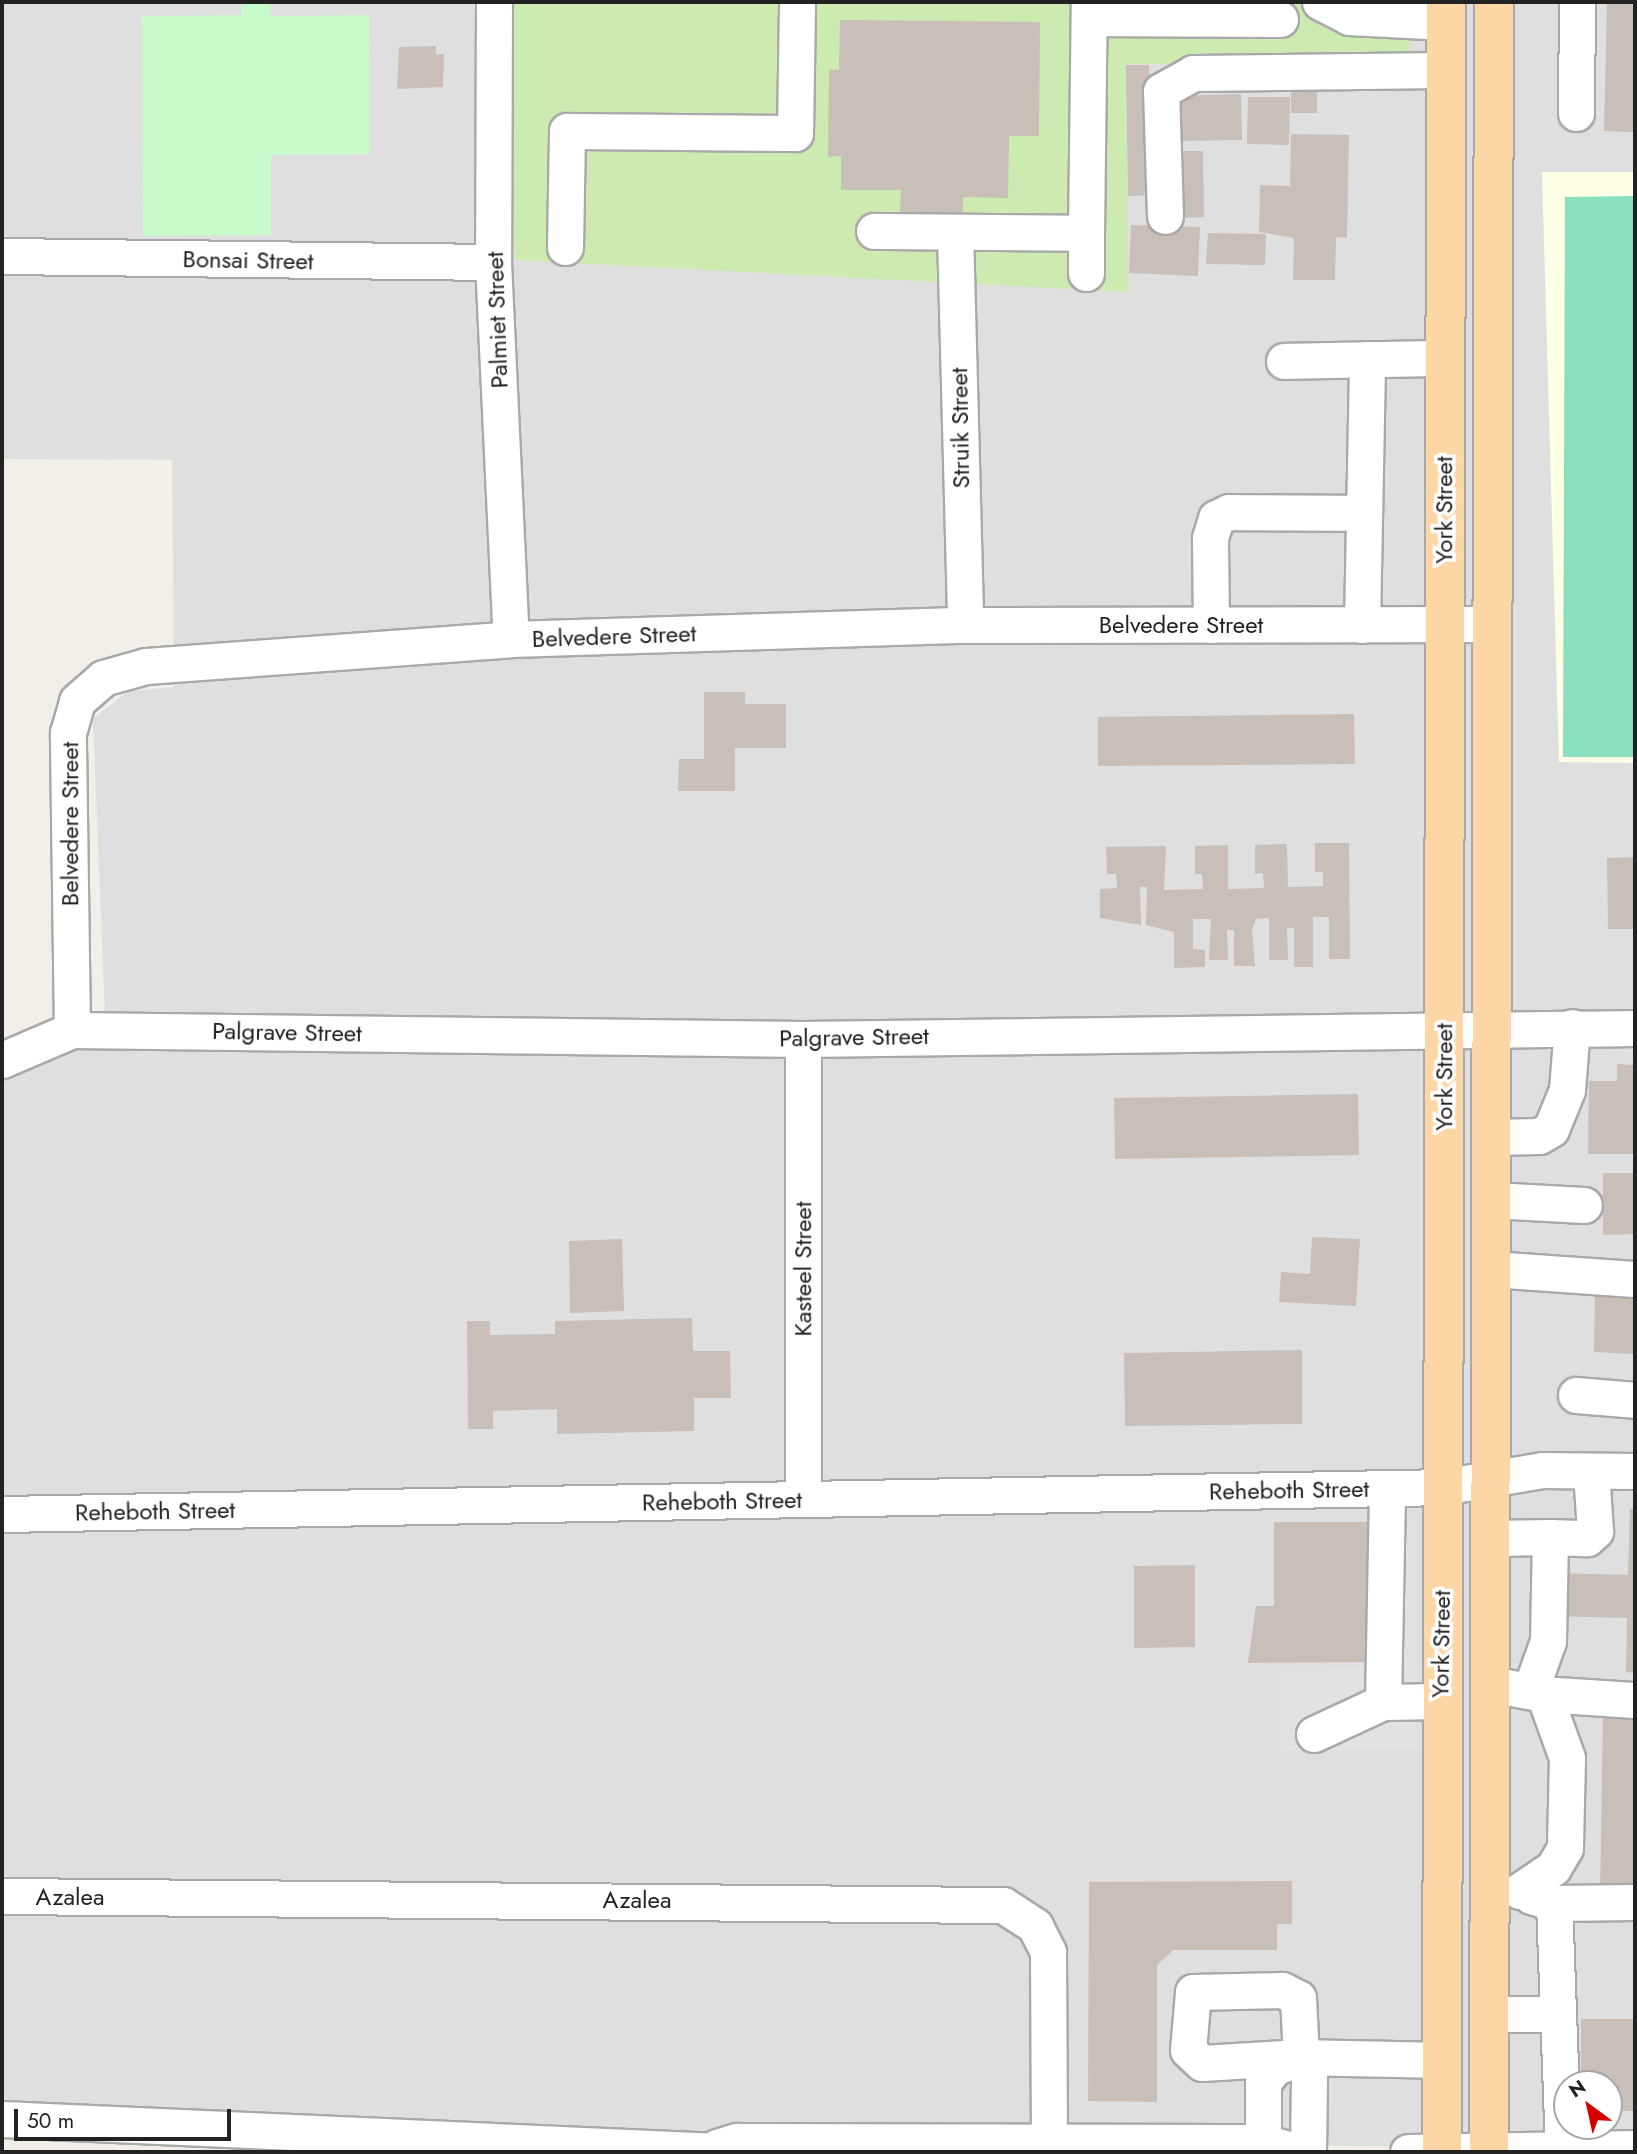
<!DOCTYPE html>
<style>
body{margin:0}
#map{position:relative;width:1637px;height:2154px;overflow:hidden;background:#f2efe9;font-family:Jost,sans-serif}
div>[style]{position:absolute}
.residential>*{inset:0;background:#e0dfdf}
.education>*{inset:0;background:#ffffe5}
.grass>*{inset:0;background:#cdebb0}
.park>*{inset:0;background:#c8facc}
.pitch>*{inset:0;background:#88e0be}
.parking>*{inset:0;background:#e2e2e2}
.building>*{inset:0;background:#c7bfb8}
.roads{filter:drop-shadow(2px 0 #a9a9a9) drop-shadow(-2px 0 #a9a9a9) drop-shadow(0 2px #a9a9a9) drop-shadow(0 -2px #a9a9a9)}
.minor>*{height:35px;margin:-17.5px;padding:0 17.5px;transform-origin:17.5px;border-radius:17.5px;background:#fff}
.major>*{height:38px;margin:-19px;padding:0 19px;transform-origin:19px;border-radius:19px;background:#fcd6a4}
span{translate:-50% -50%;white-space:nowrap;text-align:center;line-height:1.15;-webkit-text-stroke:7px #fff;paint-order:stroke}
.street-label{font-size:24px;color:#222}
.frame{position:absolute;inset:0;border:4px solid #222;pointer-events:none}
.north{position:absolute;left:1553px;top:2070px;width:70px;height:70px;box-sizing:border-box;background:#fff;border:2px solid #a7a7a7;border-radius:50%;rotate:327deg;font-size:19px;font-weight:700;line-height:28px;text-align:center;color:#222}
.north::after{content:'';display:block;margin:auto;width:24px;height:32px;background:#d40000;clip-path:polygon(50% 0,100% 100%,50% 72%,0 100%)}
.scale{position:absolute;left:14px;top:2109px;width:217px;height:32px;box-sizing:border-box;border:4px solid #222;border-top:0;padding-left:9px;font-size:21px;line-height:24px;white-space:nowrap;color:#222;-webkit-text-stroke:5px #fff;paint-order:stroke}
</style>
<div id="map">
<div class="residential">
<div style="clip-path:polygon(evenodd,2px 2px,1635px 2px,1635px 2152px,2px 2117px,2px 1092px,4px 1078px,29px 1061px,64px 1045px,106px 1043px,93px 718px,129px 691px,174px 687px,172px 460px,2px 459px,2px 2px,1567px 2084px,1609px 2084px,1609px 2126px,1567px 2126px,1567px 2084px)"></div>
</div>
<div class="education">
<div style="clip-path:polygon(1542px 172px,1635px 172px,1635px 763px,1559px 762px)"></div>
</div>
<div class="grass">
<div style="clip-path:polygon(510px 2px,1410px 2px,1409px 62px,1126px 64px,1128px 292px,515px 260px)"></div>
</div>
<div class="park">
<div style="clip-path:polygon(241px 2px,270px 2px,271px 16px,369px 15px,370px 154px,271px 155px,271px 235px,143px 236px,142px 16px,241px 15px)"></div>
</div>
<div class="pitch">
<div style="clip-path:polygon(1635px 196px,1635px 757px,1563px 757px,1565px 197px)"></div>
</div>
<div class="parking">
<div style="clip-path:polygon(1415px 1518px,1418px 1749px,1282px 1751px,1281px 1671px,1380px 1669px,1378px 1519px)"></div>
</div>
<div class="building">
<div style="clip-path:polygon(1607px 2px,1635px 2px,1635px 132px,1604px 131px)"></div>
<div style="clip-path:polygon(840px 20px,1040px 22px,1039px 136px,1009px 136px,1008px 198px,963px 197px,963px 217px,900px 216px,901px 190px,841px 190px,841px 156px,828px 157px,829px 70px,839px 70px)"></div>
<div style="clip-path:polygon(436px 46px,436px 55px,444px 54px,443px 87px,397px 89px,399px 47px)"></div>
<div style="clip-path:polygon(1126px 65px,1149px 65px,1151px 195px,1128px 196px)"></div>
<div style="clip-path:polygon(1291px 87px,1317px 87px,1317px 113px,1291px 113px)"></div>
<div style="clip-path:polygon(1241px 94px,1242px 140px,1177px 141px,1176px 96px)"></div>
<div style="clip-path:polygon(1248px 97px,1290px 97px,1289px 145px,1247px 144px)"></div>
<div style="clip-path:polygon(1291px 134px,1349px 135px,1347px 238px,1336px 237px,1335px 280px,1293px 280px,1294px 238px,1259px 232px,1260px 185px,1290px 186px)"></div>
<div style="clip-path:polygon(1178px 151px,1203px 151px,1204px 217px,1179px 218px)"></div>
<div style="clip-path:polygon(1131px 225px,1200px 227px,1198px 276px,1129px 273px)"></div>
<div style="clip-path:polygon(1208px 233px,1266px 234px,1265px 265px,1206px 264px)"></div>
<div style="clip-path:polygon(704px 692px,745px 692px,745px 704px,786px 704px,786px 748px,735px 748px,735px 791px,678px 791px,679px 759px,704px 759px)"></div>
<div style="clip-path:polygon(1354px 714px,1355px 764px,1098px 766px,1098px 717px)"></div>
<div style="clip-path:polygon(1315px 843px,1349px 843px,1350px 959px,1329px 959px,1329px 917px,1313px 917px,1313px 967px,1294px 967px,1294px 928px,1287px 928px,1288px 960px,1269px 960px,1269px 918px,1256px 919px,1252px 930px,1255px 966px,1234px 966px,1234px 930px,1227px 930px,1228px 960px,1209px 960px,1211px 919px,1193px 919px,1193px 949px,1205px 950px,1205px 967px,1174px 968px,1174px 932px,1146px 925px,1147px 887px,1140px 887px,1141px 925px,1100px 918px,1100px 889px,1117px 888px,1116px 874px,1107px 874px,1106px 847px,1166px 846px,1164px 890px,1203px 889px,1202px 874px,1195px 874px,1195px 846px,1228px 845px,1228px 889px,1264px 888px,1263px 873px,1255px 874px,1255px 845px,1287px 844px,1288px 887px,1323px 886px,1323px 872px,1315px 872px)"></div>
<div style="clip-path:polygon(1635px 857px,1635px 929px,1608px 929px,1607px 858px)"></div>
<div style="clip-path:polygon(1617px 1064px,1635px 1065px,1635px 1154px,1588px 1154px,1589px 1081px,1617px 1081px)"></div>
<div style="clip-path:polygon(1358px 1094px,1359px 1155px,1115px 1159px,1114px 1098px)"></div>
<div style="clip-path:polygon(1603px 1173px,1635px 1173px,1635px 1234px,1603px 1235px)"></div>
<div style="clip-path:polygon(1312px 1237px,1360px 1239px,1356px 1306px,1279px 1302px,1281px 1272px,1310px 1274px)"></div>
<div style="clip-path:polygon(622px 1239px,624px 1311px,570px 1313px,569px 1241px)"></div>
<div style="clip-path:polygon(1595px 1285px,1635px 1286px,1635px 1354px,1594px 1352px)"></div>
<div style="clip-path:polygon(692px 1318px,693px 1351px,730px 1351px,731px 1398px,694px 1398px,694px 1431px,557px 1434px,557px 1409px,493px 1411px,493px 1429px,468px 1429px,467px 1321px,490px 1321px,490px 1335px,555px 1334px,555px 1321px)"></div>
<div style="clip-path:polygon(1302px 1350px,1302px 1424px,1125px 1426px,1124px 1353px)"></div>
<div style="clip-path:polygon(1630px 1509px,1635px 1509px,1635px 1673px,1626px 1672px,1627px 1618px,1553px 1616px,1554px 1573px,1628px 1575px)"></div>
<div style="clip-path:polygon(1274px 1522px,1367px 1522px,1367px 1662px,1248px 1663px,1256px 1606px,1274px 1606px)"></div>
<div style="clip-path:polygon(1195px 1565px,1195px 1647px,1134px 1648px,1134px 1566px)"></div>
<div style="clip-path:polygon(1603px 1713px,1635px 1714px,1635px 1895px,1600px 1894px)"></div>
<div style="clip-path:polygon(1292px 1881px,1292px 1924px,1277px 1924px,1277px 1950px,1173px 1950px,1157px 1965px,1157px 2102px,1088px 2101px,1089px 1882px)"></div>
<div style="clip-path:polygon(1581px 2019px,1635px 2019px,1635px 2111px,1609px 2111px,1609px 2084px,1581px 2084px)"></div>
</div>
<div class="roads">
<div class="minor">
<div style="left:494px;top:2px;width:260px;rotate:90.2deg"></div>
<div style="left:493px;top:262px;width:377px;rotate:87.3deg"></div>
<div style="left:1320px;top:2px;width:33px;rotate:27deg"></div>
<div style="left:1349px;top:17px;width:97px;rotate:3deg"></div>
<div style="left:1089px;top:18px;width:191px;rotate:0.3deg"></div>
<div style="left:1576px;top:113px;width:111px;rotate:-89.5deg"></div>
<div style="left:1165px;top:216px;width:125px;rotate:-91.8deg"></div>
<div style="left:1161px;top:91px;width:37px;rotate:-29deg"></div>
<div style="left:1193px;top:73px;width:253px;rotate:-0.7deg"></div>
<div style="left:874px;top:231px;width:212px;rotate:0.5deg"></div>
<div style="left:1086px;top:233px;width:231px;rotate:-89.3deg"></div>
<div style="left:955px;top:232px;width:393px;rotate:88.5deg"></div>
<div style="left:565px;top:247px;width:116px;rotate:-89deg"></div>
<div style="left:567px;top:131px;width:228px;rotate:0.5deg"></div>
<div style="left:795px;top:133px;width:131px;rotate:-89.1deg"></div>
<div style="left:2px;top:256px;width:491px;rotate:0.7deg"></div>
<div style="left:1086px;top:273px;width:40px;rotate:-90deg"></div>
<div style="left:1284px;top:361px;width:160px;rotate:-1.1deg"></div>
<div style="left:1211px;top:625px;width:87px;rotate:-90.7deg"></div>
<div style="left:1210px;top:538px;width:21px;rotate:-73deg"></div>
<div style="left:1216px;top:518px;width:14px;rotate:-25deg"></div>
<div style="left:1229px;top:512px;width:135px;rotate:0.4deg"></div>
<div style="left:1362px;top:625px;width:266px;rotate:-88.9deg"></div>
<div style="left:72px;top:1030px;width:297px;rotate:-90.8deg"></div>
<div style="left:68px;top:733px;width:33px;rotate:-74deg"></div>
<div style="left:77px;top:701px;width:35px;rotate:-41deg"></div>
<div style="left:103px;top:678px;width:45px;rotate:-15.6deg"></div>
<div style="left:146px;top:666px;width:366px;rotate:-4.2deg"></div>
<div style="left:511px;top:639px;width:454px;rotate:-1.8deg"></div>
<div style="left:965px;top:625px;width:527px;rotate:-0.11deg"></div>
<div style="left:803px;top:1039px;width:460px;rotate:90deg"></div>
<div style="left:2px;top:1060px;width:76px;rotate:-23.2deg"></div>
<div style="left:72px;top:1030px;width:731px;rotate:0.71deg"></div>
<div style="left:803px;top:1039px;width:832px;rotate:-0.76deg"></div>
<div style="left:1492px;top:1137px;width:47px;rotate:-1.2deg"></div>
<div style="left:1539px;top:1136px;width:14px;rotate:-30deg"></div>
<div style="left:1551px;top:1129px;width:42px;rotate:-67.7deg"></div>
<div style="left:1567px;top:1090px;width:63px;rotate:-85.5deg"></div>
<div style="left:1492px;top:1200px;width:92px;rotate:3.1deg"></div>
<div style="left:1491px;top:1269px;width:144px;rotate:4deg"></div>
<div style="left:1576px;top:1395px;width:59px;rotate:4.8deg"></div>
<div style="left:2px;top:1514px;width:1440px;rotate:-1.07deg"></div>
<div style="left:1442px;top:1487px;width:102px;rotate:-9.6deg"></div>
<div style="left:1543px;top:1470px;width:92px;rotate:0.6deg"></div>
<div style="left:1550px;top:1537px;width:37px;rotate:2deg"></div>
<div style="left:1587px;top:1538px;width:11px;rotate:-41deg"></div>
<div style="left:1595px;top:1531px;width:60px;rotate:-93.8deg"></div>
<div style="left:1490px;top:1538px;width:60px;rotate:-1deg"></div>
<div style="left:1550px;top:1537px;width:104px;rotate:91.1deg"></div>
<div style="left:1548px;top:1641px;width:53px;rotate:109.8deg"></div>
<div style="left:1490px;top:1684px;width:55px;rotate:10.5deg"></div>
<div style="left:1544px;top:1694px;width:68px;rotate:70.2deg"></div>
<div style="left:1567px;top:1758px;width:90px;rotate:91.3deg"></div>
<div style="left:1565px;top:1848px;width:23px;rotate:121deg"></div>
<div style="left:1553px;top:1868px;width:41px;rotate:145.9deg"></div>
<div style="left:1544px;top:1694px;width:91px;rotate:3.8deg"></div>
<div style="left:1383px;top:1702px;width:214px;rotate:-88.9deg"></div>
<div style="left:1314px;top:1734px;width:76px;rotate:-24.9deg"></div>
<div style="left:1383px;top:1702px;width:58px;rotate:-1deg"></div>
<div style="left:2px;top:1896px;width:1001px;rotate:0.52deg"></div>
<div style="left:1003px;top:1905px;width:38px;rotate:33deg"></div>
<div style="left:1035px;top:1926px;width:29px;rotate:63deg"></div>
<div style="left:1048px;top:1952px;width:200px;rotate:89.7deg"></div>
<div style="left:1531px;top:1896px;width:24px;rotate:17deg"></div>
<div style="left:1554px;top:1903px;width:81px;rotate:-0.7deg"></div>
<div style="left:1554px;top:1903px;width:246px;rotate:87.9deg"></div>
<div style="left:1489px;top:2014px;width:69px"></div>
<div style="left:2px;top:2119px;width:739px;rotate:2.56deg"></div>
<div style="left:717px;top:2147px;width:21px;rotate:-17deg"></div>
<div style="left:737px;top:2141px;width:527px;rotate:0.11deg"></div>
<div style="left:1264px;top:2142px;width:37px;rotate:16deg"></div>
<div style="left:1263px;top:2152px;width:69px;rotate:-90deg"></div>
<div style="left:1263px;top:2083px;width:19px;rotate:-54deg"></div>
<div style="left:1274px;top:2068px;width:29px;rotate:-22deg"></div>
<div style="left:1308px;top:2152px;width:74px;rotate:-89.2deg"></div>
<div style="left:1309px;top:2078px;width:22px;rotate:-111deg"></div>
<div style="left:1301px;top:2057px;width:59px;rotate:-92.9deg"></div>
<div style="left:1298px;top:1998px;width:18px;rotate:-153deg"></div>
<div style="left:1282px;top:1990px;width:89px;rotate:178.7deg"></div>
<div style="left:1193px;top:1992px;width:58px;rotate:94.9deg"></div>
<div style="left:1188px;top:2050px;width:19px;rotate:43deg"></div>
<div style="left:1202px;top:2063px;width:99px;rotate:-3.5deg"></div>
<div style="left:1301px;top:2057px;width:140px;rotate:1.2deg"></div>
<div style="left:1408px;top:2152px;width:227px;rotate:-1deg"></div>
</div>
<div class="major">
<div style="left:1442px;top:2152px;width:2150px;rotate:-89.89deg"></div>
<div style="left:1489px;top:2152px;width:2150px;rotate:-89.87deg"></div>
</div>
</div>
<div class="street-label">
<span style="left:248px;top:260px;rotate:1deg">Bonsai Street</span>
<span style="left:497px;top:320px;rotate:-92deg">Palmiet Street</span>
<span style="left:960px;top:428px;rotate:-91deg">Struik Street</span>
<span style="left:1444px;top:510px;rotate:-90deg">York Street</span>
<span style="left:1181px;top:625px">Belvedere Street</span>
<span style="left:614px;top:636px;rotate:-2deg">Belvedere Street</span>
<span style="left:70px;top:824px;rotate:-90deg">Belvedere Street</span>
<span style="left:287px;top:1032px;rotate:1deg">Palgrave Street</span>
<span style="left:854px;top:1037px;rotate:-1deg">Palgrave Street</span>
<span style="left:1444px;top:1077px;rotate:-90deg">York Street</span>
<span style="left:803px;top:1269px;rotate:-90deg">Kasteel Street</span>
<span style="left:1289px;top:1490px;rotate:-1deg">Reheboth Street</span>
<span style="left:722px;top:1501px;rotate:-1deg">Reheboth Street</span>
<span style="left:155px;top:1511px;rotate:-1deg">Reheboth Street</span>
<span style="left:1441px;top:1644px;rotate:-89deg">York Street</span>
<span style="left:70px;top:1897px">Azalea</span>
<span style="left:637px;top:1900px">Azalea</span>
</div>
<div class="frame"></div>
<div class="north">N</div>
<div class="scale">50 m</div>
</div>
